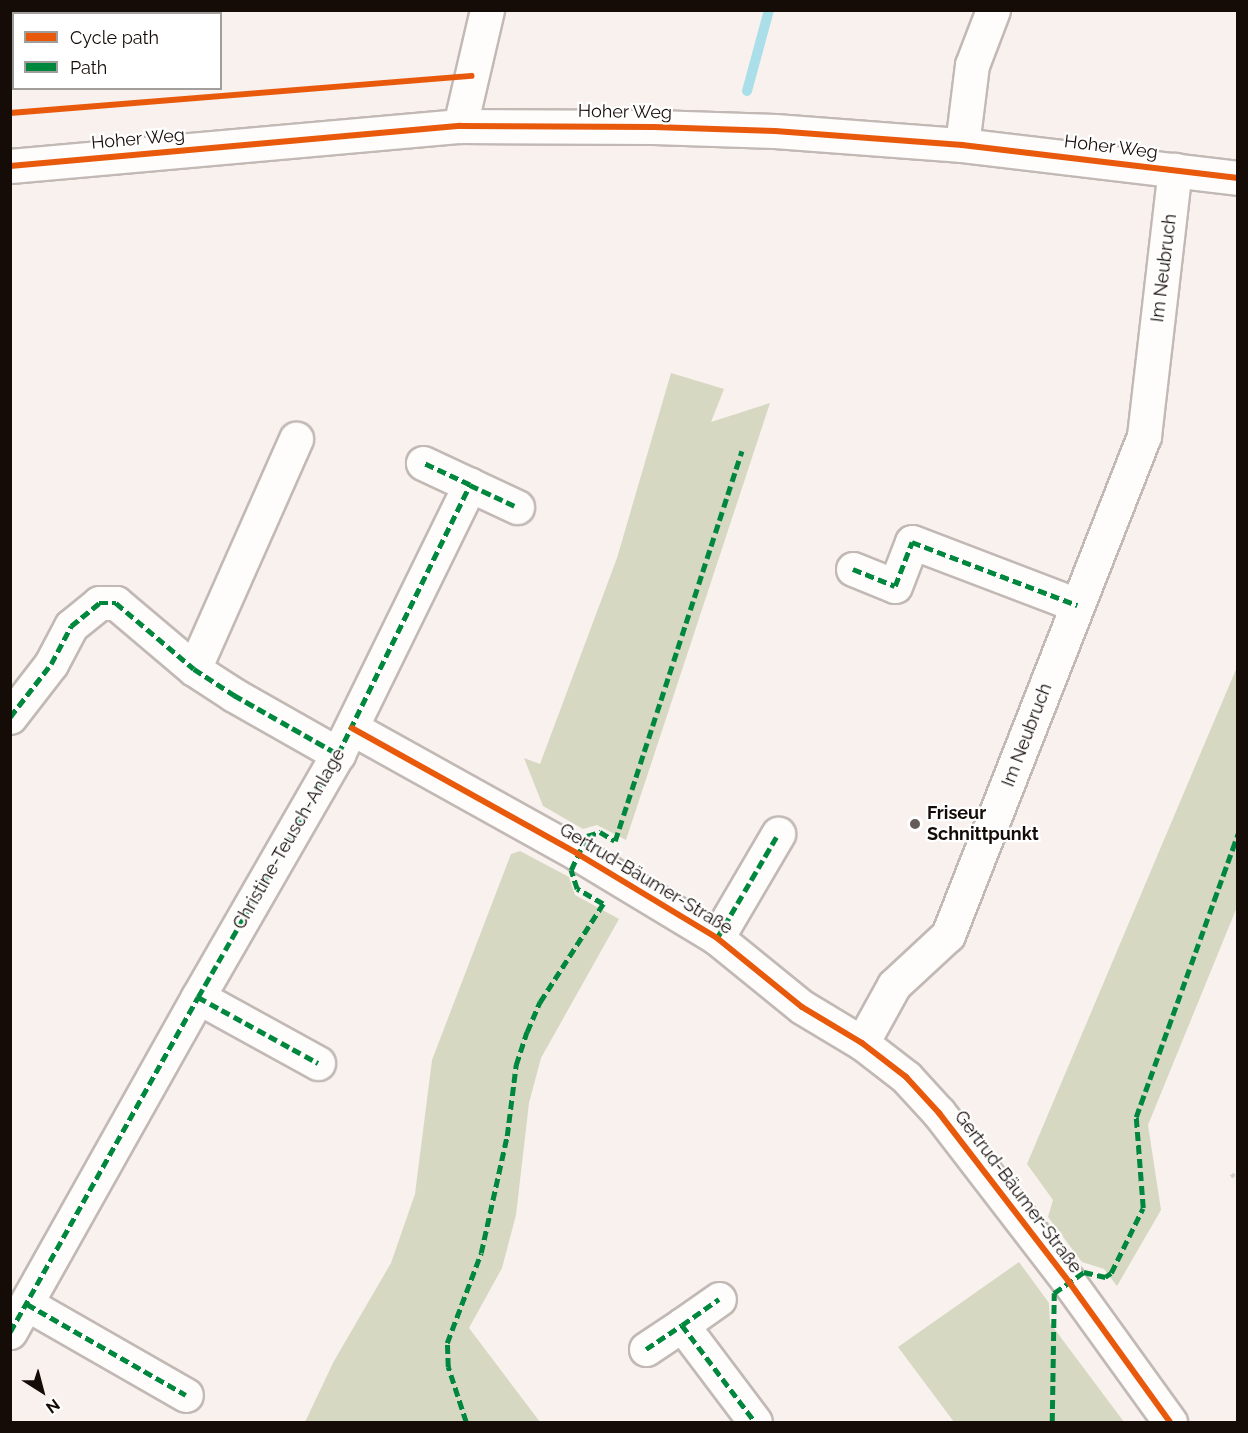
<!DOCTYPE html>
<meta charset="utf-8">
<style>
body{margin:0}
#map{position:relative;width:1248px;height:1433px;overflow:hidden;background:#f8f1ee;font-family:Raleway,sans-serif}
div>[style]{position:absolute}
.green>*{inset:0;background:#d6d8c2}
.stream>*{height:10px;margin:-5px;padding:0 5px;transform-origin:5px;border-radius:5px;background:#aadfe9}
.path>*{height:4px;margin-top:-2px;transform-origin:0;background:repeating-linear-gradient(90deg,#d3d0cf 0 4.5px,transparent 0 7.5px)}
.roads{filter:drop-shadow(2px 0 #c2b9b5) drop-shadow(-2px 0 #c2b9b5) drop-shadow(0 2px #c2b9b5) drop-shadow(0 -2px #c2b9b5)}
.minor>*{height:33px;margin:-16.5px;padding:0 16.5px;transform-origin:16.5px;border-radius:16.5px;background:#fefdfc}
.quiet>*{height:4.5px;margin-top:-2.25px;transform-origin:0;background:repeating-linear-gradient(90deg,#00873e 0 9px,transparent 0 13.5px)}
.cycleway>*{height:6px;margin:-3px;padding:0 3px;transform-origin:3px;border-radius:3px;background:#e8590c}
.dots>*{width:16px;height:16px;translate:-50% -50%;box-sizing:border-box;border:3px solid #fff;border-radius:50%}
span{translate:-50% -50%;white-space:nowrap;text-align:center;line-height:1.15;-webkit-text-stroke:4.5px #fff;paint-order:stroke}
.street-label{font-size:18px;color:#150c07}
.poi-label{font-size:18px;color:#150c07;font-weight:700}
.left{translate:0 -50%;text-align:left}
.frame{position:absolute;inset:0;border:12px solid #150c07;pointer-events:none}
.legend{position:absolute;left:12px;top:12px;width:210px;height:78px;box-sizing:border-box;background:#fff;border:2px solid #a19e9c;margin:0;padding:8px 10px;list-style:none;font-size:18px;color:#150c07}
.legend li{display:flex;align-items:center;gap:12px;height:30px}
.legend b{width:30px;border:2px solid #a19e9c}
.north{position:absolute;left:12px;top:1361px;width:60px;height:60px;-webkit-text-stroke:4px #fff;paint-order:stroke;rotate:144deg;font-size:16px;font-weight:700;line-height:24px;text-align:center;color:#150c07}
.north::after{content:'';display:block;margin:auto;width:21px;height:27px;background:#150c07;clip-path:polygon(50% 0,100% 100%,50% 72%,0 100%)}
</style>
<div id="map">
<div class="green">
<div style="clip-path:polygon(671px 373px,724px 389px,711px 422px,770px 403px,626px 840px,597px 825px,583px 829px,543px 806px,524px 758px,540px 764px,617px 558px)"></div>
<div style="clip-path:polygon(1237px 667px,1237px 907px,1148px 1125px,1161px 1210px,1117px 1286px,1104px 1269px,1082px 1262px,1048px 1217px,1053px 1200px,1027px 1164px)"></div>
<div style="clip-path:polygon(520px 851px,569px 877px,575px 895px,619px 919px,541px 1058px,529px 1103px,516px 1215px,502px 1268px,469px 1328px,540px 1422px,305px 1422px,334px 1361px,391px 1263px,415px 1194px,432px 1060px,511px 854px)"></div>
<div style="clip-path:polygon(1019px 1262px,1049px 1303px,1050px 1323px,1124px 1422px,954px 1422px,898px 1347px)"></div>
</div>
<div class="stream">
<div style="left:747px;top:91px;width:84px;rotate:-74.8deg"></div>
</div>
<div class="path">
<div style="left:1231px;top:1177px;width:9px;rotate:-36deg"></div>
</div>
<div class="roads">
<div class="minor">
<div style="left:460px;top:126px;width:119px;rotate:-76.9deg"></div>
<div style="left:962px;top:145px;width:81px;rotate:-82.9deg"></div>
<div style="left:972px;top:65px;width:59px;rotate:-69.1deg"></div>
<div style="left:10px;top:166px;width:452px;rotate:-5.1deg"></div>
<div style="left:460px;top:126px;width:194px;rotate:0.3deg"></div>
<div style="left:654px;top:127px;width:121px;rotate:1.9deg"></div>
<div style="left:775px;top:131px;width:188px;rotate:4.3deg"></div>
<div style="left:962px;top:145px;width:278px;rotate:6.8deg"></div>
<div style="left:470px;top:485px;width:52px;rotate:25.1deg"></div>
<div style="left:853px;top:569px;width:45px;rotate:22deg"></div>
<div style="left:895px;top:586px;width:47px;rotate:-68.9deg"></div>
<div style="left:912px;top:542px;width:177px;rotate:20.9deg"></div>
<div style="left:194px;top:669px;width:252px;rotate:-66.1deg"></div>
<div style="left:10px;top:717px;width:67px;rotate:-52.3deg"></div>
<div style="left:51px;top:664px;width:43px;rotate:-62.2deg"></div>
<div style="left:71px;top:626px;width:36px;rotate:-39deg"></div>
<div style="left:99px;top:603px;width:17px"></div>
<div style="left:116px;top:603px;width:102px;rotate:40.2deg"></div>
<div style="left:194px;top:669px;width:48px;rotate:33deg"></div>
<div style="left:234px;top:695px;width:120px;rotate:29.6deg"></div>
<div style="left:352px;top:728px;width:259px;rotate:29.1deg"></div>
<div style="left:578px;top:854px;width:162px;rotate:31.1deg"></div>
<div style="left:717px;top:938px;width:109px;rotate:39.1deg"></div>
<div style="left:802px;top:1007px;width:70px;rotate:31deg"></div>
<div style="left:862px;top:1043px;width:56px;rotate:37.7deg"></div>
<div style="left:906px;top:1077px;width:49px;rotate:47.5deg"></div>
<div style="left:939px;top:1113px;width:213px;rotate:52.4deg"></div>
<div style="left:1069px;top:1282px;width:173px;rotate:54.2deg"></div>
<div style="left:717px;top:938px;width:121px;rotate:-59.6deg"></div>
<div style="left:198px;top:997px;width:137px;rotate:28.8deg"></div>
<div style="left:862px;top:1043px;width:66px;rotate:-61.1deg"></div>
<div style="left:894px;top:985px;width:74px;rotate:-42.8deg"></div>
<div style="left:948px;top:935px;width:536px;rotate:-68.56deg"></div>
<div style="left:1144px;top:436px;width:268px;rotate:-83.4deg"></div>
<div style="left:27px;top:1304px;width:183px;rotate:29.8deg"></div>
<div style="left:682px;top:1325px;width:45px;rotate:-35.1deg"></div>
<div style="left:10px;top:1332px;width:384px;rotate:-60.7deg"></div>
<div style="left:198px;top:997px;width:280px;rotate:-60.1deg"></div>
<div style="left:338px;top:754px;width:300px;rotate:-63.9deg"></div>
<div style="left:470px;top:485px;width:52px;rotate:-154.9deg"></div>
<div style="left:646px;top:1349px;width:43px;rotate:-33.7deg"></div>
<div style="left:682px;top:1325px;width:121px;rotate:53deg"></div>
</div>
</div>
<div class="quiet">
<div style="left:470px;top:485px;width:52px;rotate:25.1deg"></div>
<div style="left:853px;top:569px;width:45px;rotate:22deg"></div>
<div style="left:895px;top:586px;width:47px;rotate:-68.9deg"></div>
<div style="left:912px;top:542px;width:177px;rotate:20.9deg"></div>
<div style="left:10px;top:717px;width:67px;rotate:-52.3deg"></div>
<div style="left:51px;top:664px;width:43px;rotate:-62.2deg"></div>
<div style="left:71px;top:626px;width:36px;rotate:-39deg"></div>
<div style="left:99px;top:603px;width:17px"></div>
<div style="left:116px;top:603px;width:102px;rotate:40.2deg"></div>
<div style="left:194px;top:669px;width:48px;rotate:33deg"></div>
<div style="left:234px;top:695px;width:120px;rotate:29.6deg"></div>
<div style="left:717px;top:938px;width:121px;rotate:-59.6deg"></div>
<div style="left:198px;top:997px;width:137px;rotate:28.8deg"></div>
<div style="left:27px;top:1304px;width:183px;rotate:29.8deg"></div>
<div style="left:682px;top:1325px;width:45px;rotate:-35.1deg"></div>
<div style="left:10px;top:1332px;width:384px;rotate:-60.7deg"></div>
<div style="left:198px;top:997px;width:280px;rotate:-60.1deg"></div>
<div style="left:338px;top:754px;width:300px;rotate:-63.9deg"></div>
<div style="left:470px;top:485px;width:52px;rotate:-154.9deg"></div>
<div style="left:646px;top:1349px;width:43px;rotate:-33.7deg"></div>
<div style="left:682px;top:1325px;width:121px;rotate:53deg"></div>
<div style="left:466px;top:1422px;width:58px;rotate:-108.1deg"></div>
<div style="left:448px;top:1367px;width:24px;rotate:-92deg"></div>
<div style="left:447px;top:1343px;width:96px;rotate:-69.3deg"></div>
<div style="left:481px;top:1253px;width:120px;rotate:-77.5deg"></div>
<div style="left:507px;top:1136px;width:72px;rotate:-82.8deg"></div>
<div style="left:516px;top:1065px;width:35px;rotate:-72deg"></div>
<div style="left:527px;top:1032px;width:33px;rotate:-67deg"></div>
<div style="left:540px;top:1002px;width:117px;rotate:-57.3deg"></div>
<div style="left:603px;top:904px;width:30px;rotate:-150deg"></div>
<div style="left:577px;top:889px;width:20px;rotate:-108deg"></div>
<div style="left:571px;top:870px;width:38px;rotate:-65deg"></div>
<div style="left:587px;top:836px;width:14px;rotate:-17deg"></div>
<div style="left:600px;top:832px;width:17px;rotate:31deg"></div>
<div style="left:615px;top:841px;width:410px;rotate:-72deg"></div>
<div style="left:1052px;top:1422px;width:129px;rotate:-89.1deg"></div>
<div style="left:1054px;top:1293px;width:37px;rotate:-35deg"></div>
<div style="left:1084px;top:1272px;width:22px;rotate:13deg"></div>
<div style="left:1105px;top:1277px;width:7px;rotate:-34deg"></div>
<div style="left:1111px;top:1273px;width:72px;rotate:-63.8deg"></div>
<div style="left:1143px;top:1208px;width:91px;rotate:-94.4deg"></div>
<div style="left:1136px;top:1117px;width:302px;rotate:-70.2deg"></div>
</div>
<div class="cycleway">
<div style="left:10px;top:113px;width:463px;rotate:-4.6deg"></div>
<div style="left:10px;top:166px;width:452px;rotate:-5.1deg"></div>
<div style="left:460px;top:126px;width:194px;rotate:0.3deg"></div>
<div style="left:654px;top:127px;width:121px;rotate:1.9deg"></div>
<div style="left:775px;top:131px;width:188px;rotate:4.3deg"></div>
<div style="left:962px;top:145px;width:278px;rotate:6.8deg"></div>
<div style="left:352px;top:728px;width:259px;rotate:29.1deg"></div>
<div style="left:578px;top:854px;width:162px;rotate:31.1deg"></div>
<div style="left:717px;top:938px;width:109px;rotate:39.1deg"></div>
<div style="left:802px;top:1007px;width:70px;rotate:31deg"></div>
<div style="left:862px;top:1043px;width:56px;rotate:37.7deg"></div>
<div style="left:906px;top:1077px;width:49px;rotate:47.5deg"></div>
<div style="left:939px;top:1113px;width:213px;rotate:52.4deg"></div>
<div style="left:1069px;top:1282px;width:173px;rotate:54.2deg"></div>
</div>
<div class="dots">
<div style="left:915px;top:824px;background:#645c58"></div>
</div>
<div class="street-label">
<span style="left:625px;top:112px;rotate:1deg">Hoher Weg</span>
<span style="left:138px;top:139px;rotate:-5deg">Hoher Weg</span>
<span style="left:1111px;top:147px;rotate:7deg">Hoher Weg</span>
<span style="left:1164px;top:268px;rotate:-83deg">Im Neubruch</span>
<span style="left:1027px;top:735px;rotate:-69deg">Im Neubruch</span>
<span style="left:289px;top:839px;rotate:-60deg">Christine-Teusch-Anlage</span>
<span style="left:646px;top:879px;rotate:31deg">Gertrud-Bäumer-Straße</span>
<span style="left:1018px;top:1192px;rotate:53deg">Gertrud-Bäumer-Straße</span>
</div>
<div class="poi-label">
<span class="left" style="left:927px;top:824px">Friseur<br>Schnittpunkt</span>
</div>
<div class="frame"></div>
<ul class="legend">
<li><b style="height:8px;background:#e8590c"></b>Cycle path</li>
<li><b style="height:8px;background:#00873e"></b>Path</li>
</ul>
<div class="north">N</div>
</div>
